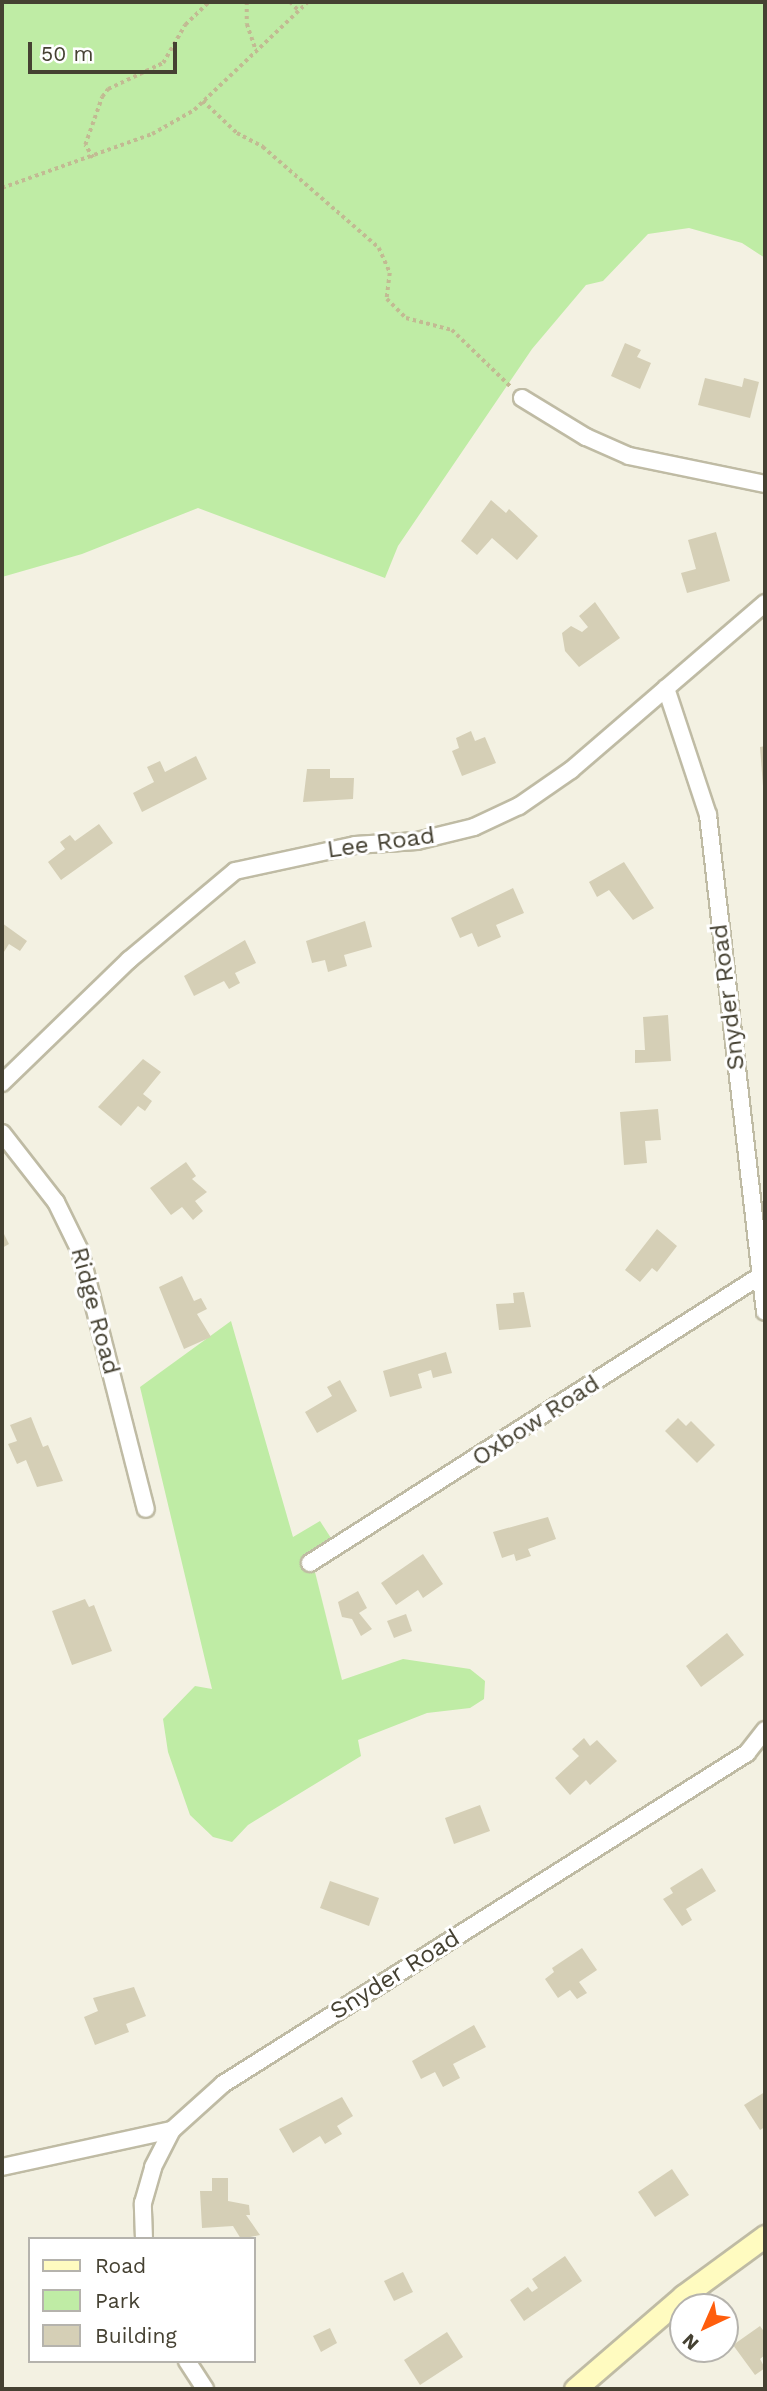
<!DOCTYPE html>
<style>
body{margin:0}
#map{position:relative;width:767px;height:2391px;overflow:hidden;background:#f3f1e2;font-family:"Work Sans",sans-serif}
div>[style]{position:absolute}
.green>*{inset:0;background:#bfeca5}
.building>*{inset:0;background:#d5cfb6}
.path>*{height:3.5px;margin-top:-1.75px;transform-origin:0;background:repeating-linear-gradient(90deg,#c2ba93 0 3.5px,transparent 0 7px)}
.roads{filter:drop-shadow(2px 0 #bfbba4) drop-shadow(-2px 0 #bfbba4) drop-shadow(0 2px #bfbba4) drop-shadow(0 -2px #bfbba4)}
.street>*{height:16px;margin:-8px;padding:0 8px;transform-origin:8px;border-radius:8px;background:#fff}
.secondary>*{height:21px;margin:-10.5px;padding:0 10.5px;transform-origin:10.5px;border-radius:10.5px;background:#fffbc0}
span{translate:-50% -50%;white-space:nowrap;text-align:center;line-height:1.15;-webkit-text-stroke:6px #fff;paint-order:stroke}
.street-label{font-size:24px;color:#454132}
.frame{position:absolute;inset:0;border:4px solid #454132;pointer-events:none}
.legend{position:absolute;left:28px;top:2237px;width:228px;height:126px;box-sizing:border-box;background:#fff;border:2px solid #b5b3ad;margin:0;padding:9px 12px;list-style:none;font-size:21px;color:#454132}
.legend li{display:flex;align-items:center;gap:14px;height:35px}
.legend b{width:35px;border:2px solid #b5b3ad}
.north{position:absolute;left:669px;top:2293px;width:70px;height:70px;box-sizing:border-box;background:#fff;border:2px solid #b5b3ad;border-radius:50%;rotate:224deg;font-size:19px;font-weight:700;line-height:28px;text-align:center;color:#454132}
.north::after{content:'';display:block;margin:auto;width:24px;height:32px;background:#ff5e0d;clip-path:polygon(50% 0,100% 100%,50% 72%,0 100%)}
.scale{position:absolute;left:28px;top:42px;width:149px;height:32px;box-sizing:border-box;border:4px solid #454132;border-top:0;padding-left:9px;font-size:21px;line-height:24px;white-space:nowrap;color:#454132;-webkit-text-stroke:5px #fff;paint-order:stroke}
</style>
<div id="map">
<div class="green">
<div style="clip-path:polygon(2px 2px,765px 2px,765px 258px,742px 243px,689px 228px,648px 234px,603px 281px,586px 285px,532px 349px,398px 546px,385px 578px,198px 508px,82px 554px,2px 577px)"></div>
<div style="clip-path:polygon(231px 1321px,293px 1537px,320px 1521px,340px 1552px,314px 1568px,342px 1680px,403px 1659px,470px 1669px,485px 1681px,484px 1699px,470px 1708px,427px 1713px,358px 1740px,361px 1756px,248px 1825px,232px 1842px,213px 1837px,190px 1815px,168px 1752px,163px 1719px,195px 1686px,212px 1689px,140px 1387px)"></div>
</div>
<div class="building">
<div style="clip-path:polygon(625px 343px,641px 350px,637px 357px,651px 363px,640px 389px,611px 376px)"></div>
<div style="clip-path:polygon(705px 378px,742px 387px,744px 378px,759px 382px,750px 418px,698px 405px)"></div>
<div style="clip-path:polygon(491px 500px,506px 513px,509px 509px,538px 536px,517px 560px,492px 538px,477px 555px,461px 541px)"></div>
<div style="clip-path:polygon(716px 532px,730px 581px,687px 593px,681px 573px,696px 569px,688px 540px)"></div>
<div style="clip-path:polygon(595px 602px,620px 638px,579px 667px,565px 651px,562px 633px,571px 626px,582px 632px,588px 627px,579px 616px)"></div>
<div style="clip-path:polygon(471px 731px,475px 741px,485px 737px,496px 763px,462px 776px,452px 751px,459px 748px,456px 738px)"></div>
<div style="clip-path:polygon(765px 746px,765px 786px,763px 786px,760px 747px)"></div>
<div style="clip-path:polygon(196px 756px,207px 779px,142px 812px,133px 793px,154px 782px,147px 767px,160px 761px,165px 772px)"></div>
<div style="clip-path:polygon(307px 769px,330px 769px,330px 778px,354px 778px,353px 799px,303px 802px)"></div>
<div style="clip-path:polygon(99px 824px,113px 843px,61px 880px,48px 862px,65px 849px,60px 842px,70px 835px,75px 841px)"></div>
<div style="clip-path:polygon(624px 862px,654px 908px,633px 920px,609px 890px,597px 897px,589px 882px)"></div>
<div style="clip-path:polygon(513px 888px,524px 913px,496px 925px,501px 937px,478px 947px,472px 933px,460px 938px,451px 918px)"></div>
<div style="clip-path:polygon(365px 921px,372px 947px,344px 955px,347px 966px,328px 972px,325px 960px,312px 963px,306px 941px)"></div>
<div style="clip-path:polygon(2px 923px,27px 941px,20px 951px,9px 944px,2px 955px)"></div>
<div style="clip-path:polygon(245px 940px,256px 963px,235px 973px,240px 983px,229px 989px,224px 981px,194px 996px,184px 976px)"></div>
<div style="clip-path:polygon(668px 1015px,671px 1061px,635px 1063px,635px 1050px,645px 1050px,643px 1017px)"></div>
<div style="clip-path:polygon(143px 1059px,161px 1072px,143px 1094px,152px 1101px,145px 1111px,138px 1106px,121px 1126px,98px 1107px)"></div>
<div style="clip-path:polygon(658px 1109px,661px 1140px,645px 1141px,647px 1163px,624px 1165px,620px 1112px)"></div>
<div style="clip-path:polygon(186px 1162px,196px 1176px,192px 1179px,207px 1192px,195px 1201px,203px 1211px,193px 1220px,182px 1207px,171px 1215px,150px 1188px)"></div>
<div style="clip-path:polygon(657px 1229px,677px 1246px,657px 1272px,652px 1268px,640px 1282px,625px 1270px)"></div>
<div style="clip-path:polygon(2px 1230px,9px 1244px,2px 1248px)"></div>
<div style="clip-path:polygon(182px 1276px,194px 1301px,201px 1298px,207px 1309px,197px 1314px,211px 1337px,184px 1349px,159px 1287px)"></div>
<div style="clip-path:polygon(524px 1292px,531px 1327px,499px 1330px,496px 1304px,514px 1303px,513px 1293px)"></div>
<div style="clip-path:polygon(446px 1352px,452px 1373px,433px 1378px,431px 1370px,418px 1374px,422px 1388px,390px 1397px,383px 1371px)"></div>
<div style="clip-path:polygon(340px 1380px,357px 1411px,317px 1433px,305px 1412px,332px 1396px,327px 1387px)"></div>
<div style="clip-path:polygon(31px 1417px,43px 1447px,48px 1445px,63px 1481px,37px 1487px,26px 1460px,17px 1464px,8px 1444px,17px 1441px,10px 1425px)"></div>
<div style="clip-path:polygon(678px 1418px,686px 1426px,691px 1421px,715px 1445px,697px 1463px,665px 1431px)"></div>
<div style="clip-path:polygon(548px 1517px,556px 1539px,528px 1549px,531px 1556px,516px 1561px,514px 1554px,502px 1558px,493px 1532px)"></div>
<div style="clip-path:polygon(423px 1554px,443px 1584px,423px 1598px,418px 1590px,396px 1605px,381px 1583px)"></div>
<div style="clip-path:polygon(358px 1591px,367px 1608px,359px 1613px,372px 1629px,361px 1636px,352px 1619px,342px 1617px,338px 1602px)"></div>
<div style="clip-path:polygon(85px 1599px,89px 1607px,94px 1605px,112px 1651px,72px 1665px,52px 1611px)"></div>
<div style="clip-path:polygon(406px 1614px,412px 1631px,394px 1638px,387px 1621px)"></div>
<div style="clip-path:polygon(727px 1633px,744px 1655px,701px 1687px,686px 1666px)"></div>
<div style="clip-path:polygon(584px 1738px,590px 1746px,597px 1740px,617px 1761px,590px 1785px,586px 1780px,570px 1795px,555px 1778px,579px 1756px,572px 1749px)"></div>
<div style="clip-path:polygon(480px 1805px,490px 1831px,454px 1844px,445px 1818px)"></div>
<div style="clip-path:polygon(702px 1868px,716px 1891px,686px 1909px,692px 1920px,682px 1926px,663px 1899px,673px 1893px,670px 1888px)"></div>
<div style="clip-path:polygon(330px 1881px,379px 1898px,369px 1926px,320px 1908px)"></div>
<div style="clip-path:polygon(582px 1948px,597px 1970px,579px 1982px,587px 1993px,577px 1999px,570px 1990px,558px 1998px,545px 1979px,554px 1972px,552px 1968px)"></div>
<div style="clip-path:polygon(134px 1987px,146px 2016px,126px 2024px,129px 2032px,95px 2045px,84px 2017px,98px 2011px,93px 1998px)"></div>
<div style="clip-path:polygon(474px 2025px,486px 2047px,453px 2064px,460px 2078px,443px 2087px,435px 2072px,421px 2079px,412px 2061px)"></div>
<div style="clip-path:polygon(765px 2092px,765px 2127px,760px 2130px,744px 2105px)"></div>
<div style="clip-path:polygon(342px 2097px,353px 2116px,337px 2126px,342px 2134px,325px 2144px,320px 2136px,293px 2153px,279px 2129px)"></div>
<div style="clip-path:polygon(672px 2169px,689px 2195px,655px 2217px,638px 2192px)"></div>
<div style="clip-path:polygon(212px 2178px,228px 2178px,228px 2201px,249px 2205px,250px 2215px,246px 2215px,260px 2235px,241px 2239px,233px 2226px,202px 2228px,200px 2191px,212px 2191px)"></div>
<div style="clip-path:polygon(565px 2256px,582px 2281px,524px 2321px,510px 2300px,528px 2287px,532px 2292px,538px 2288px,532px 2279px)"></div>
<div style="clip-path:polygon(403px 2272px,413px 2292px,394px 2301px,384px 2281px)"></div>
<div style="clip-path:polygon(760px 2326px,765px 2333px,765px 2355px,760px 2359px,765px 2368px,755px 2375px,733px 2345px)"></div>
<div style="clip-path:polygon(330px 2328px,337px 2343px,321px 2352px,313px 2336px)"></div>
<div style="clip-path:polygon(447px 2332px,463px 2357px,420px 2385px,404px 2360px)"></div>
</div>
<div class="path">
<div style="left:247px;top:2px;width:22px;rotate:90deg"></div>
<div style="left:247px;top:24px;width:28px;rotate:71deg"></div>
<div style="left:290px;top:2px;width:11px;rotate:45deg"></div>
<div style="left:203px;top:101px;width:47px;rotate:43.3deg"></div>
<div style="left:237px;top:133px;width:30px;rotate:28deg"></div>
<div style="left:263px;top:147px;width:154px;rotate:41deg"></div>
<div style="left:379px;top:248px;width:27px;rotate:66deg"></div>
<div style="left:390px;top:273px;width:26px;rotate:97deg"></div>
<div style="left:387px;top:299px;width:27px;rotate:45deg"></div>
<div style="left:406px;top:318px;width:48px;rotate:14.6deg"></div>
<div style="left:452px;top:330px;width:81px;rotate:44deg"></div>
<div style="left:93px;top:158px;width:15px;rotate:-122deg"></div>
<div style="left:85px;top:145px;width:51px;rotate:-70.5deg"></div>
<div style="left:102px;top:97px;width:10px;rotate:-53deg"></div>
<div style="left:108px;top:89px;width:61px;rotate:-25.3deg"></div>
<div style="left:163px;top:63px;width:44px;rotate:-59.9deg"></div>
<div style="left:185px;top:25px;width:33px;rotate:-44deg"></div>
<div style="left:2px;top:188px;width:159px;rotate:-19.8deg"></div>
<div style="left:152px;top:134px;width:48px;rotate:-29.7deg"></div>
<div style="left:194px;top:110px;width:157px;rotate:-43.5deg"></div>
</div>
<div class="roads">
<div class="street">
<div style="left:522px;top:398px;width:75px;rotate:31.4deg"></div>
<div style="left:586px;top:437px;width:47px;rotate:23.8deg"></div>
<div style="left:629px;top:456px;width:139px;rotate:11.6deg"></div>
<div style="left:666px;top:688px;width:134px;rotate:71.7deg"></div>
<div style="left:708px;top:815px;width:500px;rotate:83.46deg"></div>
<div style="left:2px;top:1083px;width:177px;rotate:-44.1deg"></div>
<div style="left:129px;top:960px;width:138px;rotate:-40deg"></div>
<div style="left:235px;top:871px;width:123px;rotate:-12.2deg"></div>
<div style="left:355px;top:845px;width:62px;rotate:-3.7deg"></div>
<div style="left:417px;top:841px;width:59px;rotate:-13.8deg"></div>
<div style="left:474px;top:827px;width:50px;rotate:-25deg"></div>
<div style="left:519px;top:806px;width:63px;rotate:-34.7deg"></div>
<div style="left:571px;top:770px;width:256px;rotate:-40.7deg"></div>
<div style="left:2px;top:1133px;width:88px;rotate:52deg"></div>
<div style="left:56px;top:1202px;width:55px;rotate:63.9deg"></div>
<div style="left:80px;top:1251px;width:266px;rotate:75.7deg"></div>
<div style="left:310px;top:1563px;width:534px;rotate:-32.53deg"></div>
<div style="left:2px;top:2167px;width:174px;rotate:-12.3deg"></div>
<div style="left:172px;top:2130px;width:69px;rotate:-42deg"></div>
<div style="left:223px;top:2084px;width:620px;rotate:-32.28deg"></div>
<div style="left:747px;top:1753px;width:29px;rotate:-52deg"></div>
<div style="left:144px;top:2239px;width:36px;rotate:-92deg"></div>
<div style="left:143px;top:2203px;width:37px;rotate:-74deg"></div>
<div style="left:153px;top:2167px;width:42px;rotate:-62.8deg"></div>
<div style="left:187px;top:2361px;width:33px;rotate:57deg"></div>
</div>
<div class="secondary">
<div style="left:575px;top:2389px;width:143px;rotate:-40.7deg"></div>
<div style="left:683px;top:2296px;width:102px;rotate:-36.2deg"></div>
</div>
</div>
<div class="street-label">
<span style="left:381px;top:843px;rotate:-8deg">Lee Road</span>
<span style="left:728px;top:997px;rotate:-97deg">Snyder Road</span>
<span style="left:95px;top:1311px;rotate:75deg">Ridge Road</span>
<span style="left:536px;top:1421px;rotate:-33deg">Oxbow Road</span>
<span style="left:395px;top:1975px;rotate:-32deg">Snyder Road</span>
</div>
<div class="frame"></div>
<ul class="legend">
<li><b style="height:9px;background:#fffbc0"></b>Road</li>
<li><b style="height:19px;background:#bfeca5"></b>Park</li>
<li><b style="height:19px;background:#d5cfb6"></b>Building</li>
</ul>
<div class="north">N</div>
<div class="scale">50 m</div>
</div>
